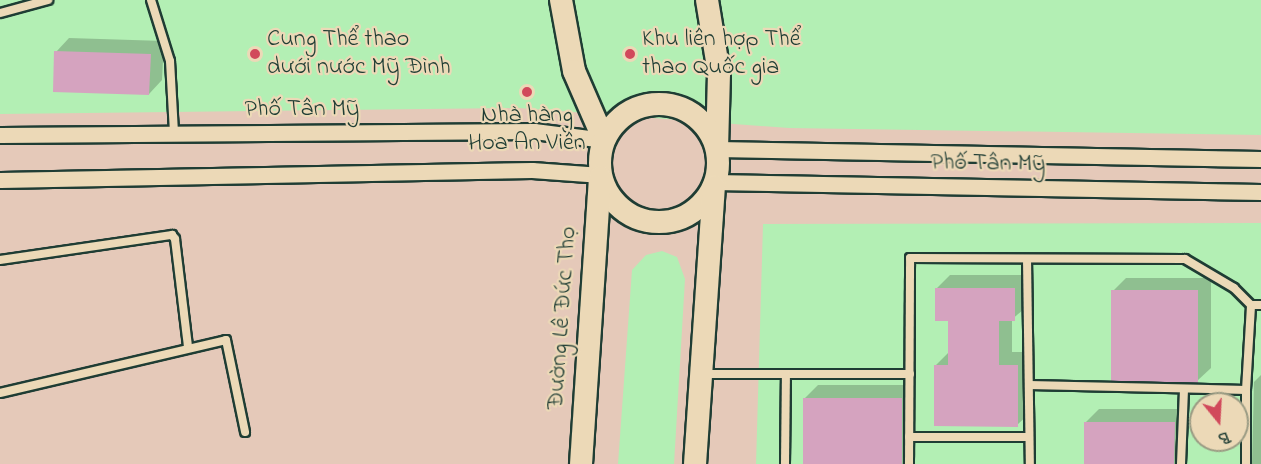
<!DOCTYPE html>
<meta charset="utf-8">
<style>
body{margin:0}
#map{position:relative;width:1261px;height:464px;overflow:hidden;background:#e5c9b9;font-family:"Indie Flower",sans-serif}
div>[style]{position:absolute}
.green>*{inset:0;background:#b3efb4}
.shadow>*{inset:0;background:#0003}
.building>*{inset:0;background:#d5a3bf}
.roads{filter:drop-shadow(2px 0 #1f3d34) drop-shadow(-2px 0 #1f3d34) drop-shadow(0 2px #1f3d34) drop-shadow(0 -2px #1f3d34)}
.service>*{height:8px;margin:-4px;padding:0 4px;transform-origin:4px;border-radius:4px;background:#ecd9b7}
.minor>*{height:15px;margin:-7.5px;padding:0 7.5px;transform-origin:7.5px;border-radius:7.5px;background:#ecd9b7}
.secondary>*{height:22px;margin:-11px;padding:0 11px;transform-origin:11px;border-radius:11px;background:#ecd9b7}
.secondary>.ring{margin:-11px;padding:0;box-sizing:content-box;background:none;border:22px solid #ecd9b7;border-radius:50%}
.dots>*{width:16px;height:16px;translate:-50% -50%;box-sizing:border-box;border:3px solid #ecd9b7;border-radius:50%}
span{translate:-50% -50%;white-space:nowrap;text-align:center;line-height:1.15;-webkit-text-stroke:4.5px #ecd9b7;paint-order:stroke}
.poi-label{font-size:24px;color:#1f3d34}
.left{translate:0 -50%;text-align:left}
.street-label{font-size:24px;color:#1f3d34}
.north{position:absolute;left:1189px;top:392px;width:60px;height:60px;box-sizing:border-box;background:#ecd9b7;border:2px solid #9a9b83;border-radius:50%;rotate:162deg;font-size:16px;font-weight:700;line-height:24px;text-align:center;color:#1f3d34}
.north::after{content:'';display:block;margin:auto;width:21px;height:27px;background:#d1495b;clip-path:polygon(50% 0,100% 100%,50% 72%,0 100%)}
</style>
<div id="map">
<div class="green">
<div style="clip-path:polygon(0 0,1261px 0,1261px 135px,789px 128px,519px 108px,0 114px)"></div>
<div style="clip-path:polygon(evenodd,1261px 223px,1261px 464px,756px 464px,763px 224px,1261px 223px,1201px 404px,1237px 404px,1237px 440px,1201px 440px,1201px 404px)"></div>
<div style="clip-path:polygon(662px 251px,677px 257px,685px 279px,674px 464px,618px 464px,632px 270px,646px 255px)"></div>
</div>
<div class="shadow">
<div style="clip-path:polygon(69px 38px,164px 41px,162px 80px,149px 94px,56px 52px)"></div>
<div style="clip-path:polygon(950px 275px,1028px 275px,1028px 306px,1012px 319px,1012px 352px,1031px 352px,1031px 412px,1017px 425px,936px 365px,949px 352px,949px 319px,937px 288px)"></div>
<div style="clip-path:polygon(1126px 278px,1211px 278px,1211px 368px,1197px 381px,1113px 291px)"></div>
<div style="clip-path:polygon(1261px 375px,1261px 464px,1252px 464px,1254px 382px)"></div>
<div style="clip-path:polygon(818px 385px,915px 385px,914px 464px,804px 464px,805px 398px)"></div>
<div style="clip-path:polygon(1099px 409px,1187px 409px,1187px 464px,1085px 464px,1086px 422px)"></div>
</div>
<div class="building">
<div style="clip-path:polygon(54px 51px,151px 54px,149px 95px,53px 92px)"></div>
<div style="clip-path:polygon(935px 288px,1015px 288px,1015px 321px,999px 321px,999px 365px,1018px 365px,1018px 427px,934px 426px,934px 365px,948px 365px,948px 321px,935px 321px)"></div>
<div style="clip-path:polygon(1111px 290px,1198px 290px,1198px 383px,1111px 381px)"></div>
<div style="clip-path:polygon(803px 398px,902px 398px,902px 464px,803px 464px)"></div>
<div style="clip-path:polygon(1084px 422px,1175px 422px,1174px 464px,1084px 464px)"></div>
</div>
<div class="roads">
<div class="service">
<div style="left:151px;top:0;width:64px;rotate:72.7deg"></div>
<div style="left:170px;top:61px;width:72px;rotate:86.8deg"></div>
<div style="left:0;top:13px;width:50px;rotate:-15.2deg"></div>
<div style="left:1027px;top:259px;width:205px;rotate:89.2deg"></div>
<div style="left:0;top:260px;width:174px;rotate:-8.3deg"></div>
<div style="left:172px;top:235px;width:5px;rotate:53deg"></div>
<div style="left:175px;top:239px;width:109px;rotate:83.1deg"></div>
<div style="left:702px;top:374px;width:208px"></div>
<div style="left:1029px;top:385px;width:217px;rotate:1.3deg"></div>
<div style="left:1246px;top:390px;width:74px;rotate:90deg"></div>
<div style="left:1246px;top:390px;width:85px;rotate:-86.6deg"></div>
<div style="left:0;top:393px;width:232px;rotate:-13.2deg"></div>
<div style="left:226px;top:340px;width:94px;rotate:78.3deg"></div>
<div style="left:909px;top:437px;width:120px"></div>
<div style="left:785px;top:464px;width:90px;rotate:-89.4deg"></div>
<div style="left:909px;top:464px;width:206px;rotate:-89.7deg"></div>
<div style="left:910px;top:258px;width:275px;rotate:0.2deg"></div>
<div style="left:1185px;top:259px;width:57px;rotate:30.6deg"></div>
<div style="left:1234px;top:288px;width:24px;rotate:45deg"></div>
<div style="left:1251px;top:305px;width:10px"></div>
<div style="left:1181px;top:464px;width:74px;rotate:-87.7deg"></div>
</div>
<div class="minor">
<div style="left:0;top:135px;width:534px;rotate:-0.43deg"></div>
<div style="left:534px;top:131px;width:71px;rotate:7.3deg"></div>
<div style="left:717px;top:149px;width:544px;rotate:1.05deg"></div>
<div style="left:0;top:180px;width:532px;rotate:-1.08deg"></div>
<div style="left:532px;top:170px;width:69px;rotate:4.1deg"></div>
<div style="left:714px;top:182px;width:547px;rotate:1.05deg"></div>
</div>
<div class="secondary">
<div style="left:561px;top:0;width:72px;rotate:79.6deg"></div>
<div style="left:574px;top:71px;width:75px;rotate:66.5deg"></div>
<div style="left:707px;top:0;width:74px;rotate:80.7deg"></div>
<div style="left:719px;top:73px;width:75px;rotate:91.5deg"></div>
<div class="ring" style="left:600px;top:104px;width:96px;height:96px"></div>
<div style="left:581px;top:464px;width:287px;rotate:-86.2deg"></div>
<div style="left:695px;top:464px;width:278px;rotate:-86.1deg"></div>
</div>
</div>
<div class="dots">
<div style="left:255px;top:54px;background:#d1495b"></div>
<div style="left:630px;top:54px;background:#d1495b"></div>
<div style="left:527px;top:92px;background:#d1495b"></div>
</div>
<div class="poi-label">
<span class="left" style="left:267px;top:54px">Cung Thể thao<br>dưới nước Mỹ Đình</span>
<span class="left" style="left:642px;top:54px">Khu liên hợp Thể<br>thao Quốc gia</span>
<span style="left:527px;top:130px">Nhà hàng<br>Hoa An Viên</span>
</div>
<div class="street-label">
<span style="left:302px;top:110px">Phố Tân Mỹ</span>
<span style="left:988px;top:164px;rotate:1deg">Phố Tân Mỹ</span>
<span style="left:563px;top:318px;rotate:-86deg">Đường Lê Đức Thọ</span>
</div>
<div class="north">B</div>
</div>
